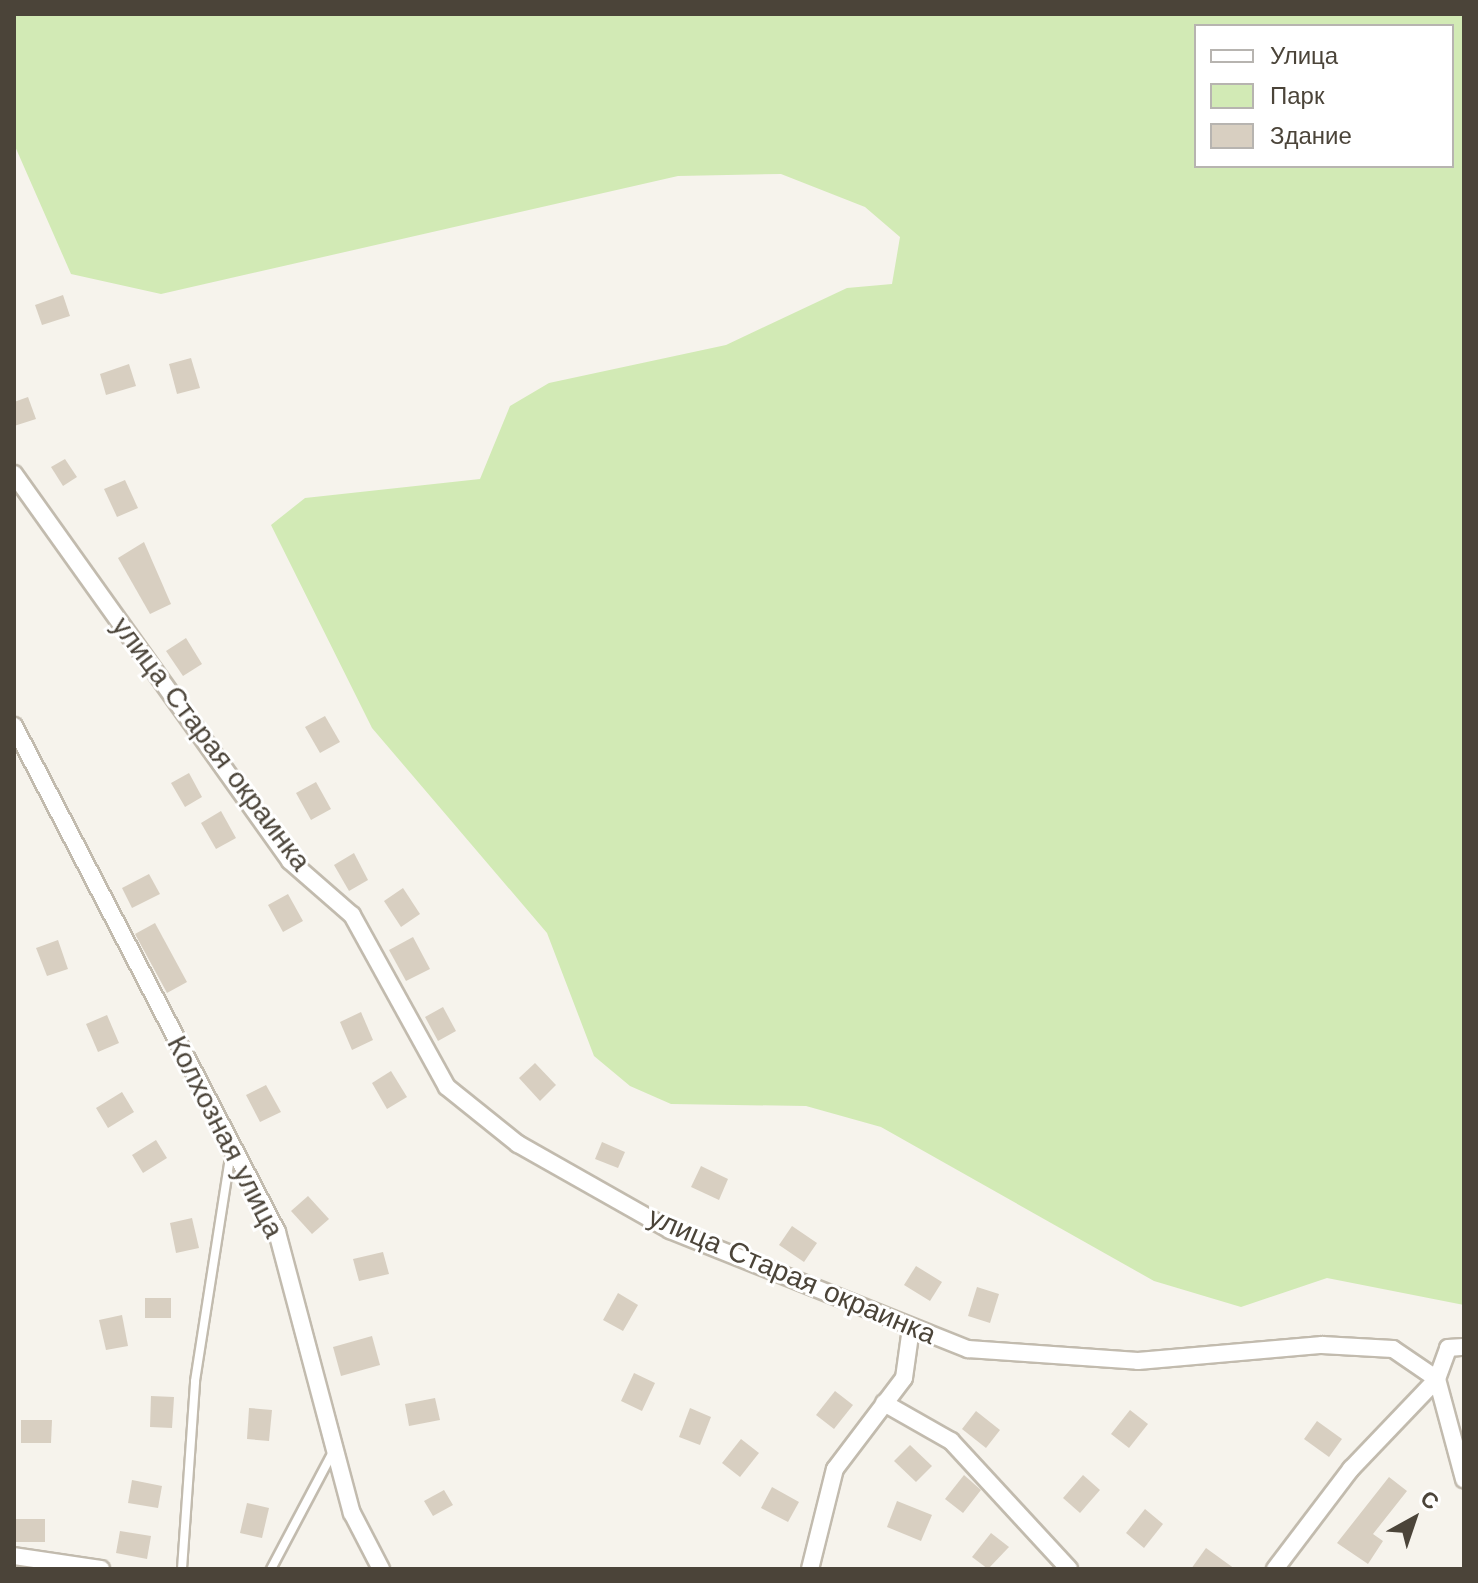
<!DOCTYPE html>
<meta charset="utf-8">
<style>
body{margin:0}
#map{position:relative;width:1478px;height:1583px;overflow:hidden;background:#f6f3ec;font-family:"Work Sans",sans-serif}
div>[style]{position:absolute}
.green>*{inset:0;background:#d2eab5}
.building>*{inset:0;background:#d8cfc1}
.roads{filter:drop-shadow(2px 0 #c2bbae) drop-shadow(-2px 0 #c2bbae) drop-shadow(0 2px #c2bbae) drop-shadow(0 -2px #c2bbae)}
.lane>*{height:8px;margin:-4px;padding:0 4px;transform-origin:4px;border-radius:4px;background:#fff}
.street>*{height:16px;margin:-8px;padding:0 8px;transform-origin:8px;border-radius:8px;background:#fff}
span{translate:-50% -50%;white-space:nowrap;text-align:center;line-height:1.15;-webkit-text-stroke:6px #fff;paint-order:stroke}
.street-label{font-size:28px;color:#4b4439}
.frame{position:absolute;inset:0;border:16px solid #4b4439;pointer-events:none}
.legend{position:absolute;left:1194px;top:24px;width:260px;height:144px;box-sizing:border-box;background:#fff;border:2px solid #b7b4b0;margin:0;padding:10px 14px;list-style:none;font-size:24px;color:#4b4439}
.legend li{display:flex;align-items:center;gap:16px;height:40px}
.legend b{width:40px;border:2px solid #b7b4b0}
.north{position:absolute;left:1374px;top:1479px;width:80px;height:80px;-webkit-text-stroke:6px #fff;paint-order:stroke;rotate:40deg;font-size:22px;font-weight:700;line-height:32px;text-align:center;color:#4b4439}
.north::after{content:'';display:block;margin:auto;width:28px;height:36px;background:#4b4439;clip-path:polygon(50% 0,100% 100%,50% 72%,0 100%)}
</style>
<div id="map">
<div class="green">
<div style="clip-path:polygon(evenodd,14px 14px,1464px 14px,1464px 1305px,1327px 1278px,1241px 1307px,1154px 1281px,881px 1127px,806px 1106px,671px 1104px,630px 1086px,594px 1056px,547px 933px,372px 728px,271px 525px,305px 498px,480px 479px,510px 406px,549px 383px,726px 345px,847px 288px,892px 284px,900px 237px,865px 207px,781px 174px,678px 176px,161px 294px,71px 274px,14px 144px,14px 14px,1196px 26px,1452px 26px,1452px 166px,1196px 166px,1196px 26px)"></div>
</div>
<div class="building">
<div style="clip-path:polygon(63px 295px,70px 316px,42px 325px,35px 305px)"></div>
<div style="clip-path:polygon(191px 358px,200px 388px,177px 394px,169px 364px)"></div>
<div style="clip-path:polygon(129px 364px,136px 386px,106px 395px,100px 374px)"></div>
<div style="clip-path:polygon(28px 397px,36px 419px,14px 426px,14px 402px)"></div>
<div style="clip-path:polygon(65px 459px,77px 477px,63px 486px,51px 467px)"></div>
<div style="clip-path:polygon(125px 480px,138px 508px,117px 517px,104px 489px)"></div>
<div style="clip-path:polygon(144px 542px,171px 604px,150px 614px,118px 558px)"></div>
<div style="clip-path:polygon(186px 638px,202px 664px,183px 676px,166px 651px)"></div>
<div style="clip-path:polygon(325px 716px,340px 742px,320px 753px,305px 727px)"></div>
<div style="clip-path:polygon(189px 773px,202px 797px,185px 807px,171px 783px)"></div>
<div style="clip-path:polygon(316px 782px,331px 809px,311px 820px,296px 793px)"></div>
<div style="clip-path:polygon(221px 811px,236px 838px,216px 849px,201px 823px)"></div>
<div style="clip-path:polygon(354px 853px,368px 880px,349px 891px,334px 865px)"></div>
<div style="clip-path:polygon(149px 874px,160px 894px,132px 908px,122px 888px)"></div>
<div style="clip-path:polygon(403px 888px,420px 914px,401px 927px,384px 901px)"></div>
<div style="clip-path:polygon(288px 894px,303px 921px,283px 932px,268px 905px)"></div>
<div style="clip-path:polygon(155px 923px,187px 982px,167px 993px,135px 934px)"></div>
<div style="clip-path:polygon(413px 937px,430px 969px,406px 981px,389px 950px)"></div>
<div style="clip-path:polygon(58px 940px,68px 969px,47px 976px,36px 948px)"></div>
<div style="clip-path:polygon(443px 1007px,456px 1031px,438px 1041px,425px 1017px)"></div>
<div style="clip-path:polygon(361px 1012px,373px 1040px,352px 1050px,340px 1022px)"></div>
<div style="clip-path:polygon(107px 1015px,119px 1043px,98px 1052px,86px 1024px)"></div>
<div style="clip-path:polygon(535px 1063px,556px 1085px,540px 1101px,519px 1078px)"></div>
<div style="clip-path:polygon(391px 1071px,407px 1097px,387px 1109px,372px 1083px)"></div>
<div style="clip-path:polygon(266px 1085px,281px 1112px,260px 1122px,246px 1095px)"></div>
<div style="clip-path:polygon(122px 1092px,134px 1112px,108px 1128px,96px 1108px)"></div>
<div style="clip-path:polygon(156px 1140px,167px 1158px,143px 1173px,132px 1155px)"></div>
<div style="clip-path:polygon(602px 1142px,625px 1152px,618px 1168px,595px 1159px)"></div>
<div style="clip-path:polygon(701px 1166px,728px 1179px,719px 1200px,691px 1187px)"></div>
<div style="clip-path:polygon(308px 1196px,329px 1219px,312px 1234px,291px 1211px)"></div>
<div style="clip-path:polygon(192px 1218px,199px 1248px,176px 1253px,170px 1223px)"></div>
<div style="clip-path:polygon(792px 1226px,817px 1243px,804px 1262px,779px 1245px)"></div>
<div style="clip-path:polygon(383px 1252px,389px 1274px,359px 1281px,353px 1259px)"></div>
<div style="clip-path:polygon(916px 1266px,942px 1282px,930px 1301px,904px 1285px)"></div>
<div style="clip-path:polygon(977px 1287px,999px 1294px,990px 1323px,968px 1316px)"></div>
<div style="clip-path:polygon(618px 1293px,638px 1305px,623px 1331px,603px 1320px)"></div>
<div style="clip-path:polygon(145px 1298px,171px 1298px,171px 1318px,145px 1318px)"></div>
<div style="clip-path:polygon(122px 1315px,128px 1346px,106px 1350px,99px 1320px)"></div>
<div style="clip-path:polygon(372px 1336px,380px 1365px,341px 1376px,333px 1347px)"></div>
<div style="clip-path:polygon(634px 1373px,655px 1383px,642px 1411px,621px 1401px)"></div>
<div style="clip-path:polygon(835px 1391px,853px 1405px,834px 1429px,816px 1415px)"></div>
<div style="clip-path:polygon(151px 1396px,174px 1397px,172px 1428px,150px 1427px)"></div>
<div style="clip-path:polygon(435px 1398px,440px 1420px,409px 1426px,405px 1404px)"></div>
<div style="clip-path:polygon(249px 1408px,272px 1410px,269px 1441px,247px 1439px)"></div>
<div style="clip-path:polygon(690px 1408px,711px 1417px,700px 1445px,679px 1437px)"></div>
<div style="clip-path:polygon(1130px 1410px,1148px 1424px,1129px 1448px,1111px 1434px)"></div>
<div style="clip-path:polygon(976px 1411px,1000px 1430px,986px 1448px,962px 1429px)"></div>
<div style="clip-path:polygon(21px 1420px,52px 1420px,51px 1443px,21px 1443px)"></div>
<div style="clip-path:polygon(1317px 1421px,1342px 1439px,1329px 1457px,1304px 1439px)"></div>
<div style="clip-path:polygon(741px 1439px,759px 1453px,740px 1477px,722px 1463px)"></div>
<div style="clip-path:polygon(910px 1445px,932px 1466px,916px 1482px,894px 1461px)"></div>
<div style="clip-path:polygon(964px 1475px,981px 1490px,963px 1513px,945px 1499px)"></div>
<div style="clip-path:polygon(1083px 1475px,1100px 1490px,1080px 1513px,1063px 1498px)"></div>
<div style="clip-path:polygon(1389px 1477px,1407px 1491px,1373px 1534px,1383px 1541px,1368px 1564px,1337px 1543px)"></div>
<div style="clip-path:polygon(132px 1480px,162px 1486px,158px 1508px,128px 1503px)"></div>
<div style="clip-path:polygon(772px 1487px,799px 1502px,788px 1522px,761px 1508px)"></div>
<div style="clip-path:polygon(444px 1490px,453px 1505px,433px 1516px,424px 1501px)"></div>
<div style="clip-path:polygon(897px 1501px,932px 1515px,921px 1541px,887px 1527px)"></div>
<div style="clip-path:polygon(247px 1503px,269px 1508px,262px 1538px,240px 1533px)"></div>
<div style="clip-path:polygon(1145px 1509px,1163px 1524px,1144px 1548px,1126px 1533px)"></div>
<div style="clip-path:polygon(14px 1519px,45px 1519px,45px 1542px,14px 1542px)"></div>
<div style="clip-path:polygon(120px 1531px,151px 1536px,147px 1559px,116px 1553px)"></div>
<div style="clip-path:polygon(991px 1533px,1009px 1547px,988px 1569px,972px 1557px)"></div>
<div style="clip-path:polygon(1206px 1548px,1235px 1569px,1191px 1569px)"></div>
</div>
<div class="roads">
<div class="lane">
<div style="left:182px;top:1569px;width:188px;rotate:-86deg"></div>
<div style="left:195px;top:1381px;width:232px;rotate:-81.1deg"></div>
<div style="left:271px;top:1569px;width:132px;rotate:-62.1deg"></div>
</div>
<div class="street">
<div style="left:14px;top:474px;width:475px;rotate:54.5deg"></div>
<div style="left:290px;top:861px;width:82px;rotate:41.1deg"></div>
<div style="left:352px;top:915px;width:196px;rotate:61.1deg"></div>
<div style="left:447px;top:1087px;width:91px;rotate:38.8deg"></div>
<div style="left:518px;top:1144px;width:175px;rotate:29.5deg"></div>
<div style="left:670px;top:1230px;width:321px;rotate:21.8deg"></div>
<div style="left:968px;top:1349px;width:170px;rotate:4deg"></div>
<div style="left:1138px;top:1361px;width:185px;rotate:-5deg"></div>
<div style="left:1322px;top:1345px;width:71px;rotate:3.2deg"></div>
<div style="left:1393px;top:1349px;width:53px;rotate:34.3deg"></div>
<div style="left:1437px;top:1379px;width:33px;rotate:-70deg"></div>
<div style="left:1448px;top:1348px;width:16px;rotate:-4deg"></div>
<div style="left:14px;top:726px;width:570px;rotate:62.54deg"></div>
<div style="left:277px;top:1232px;width:291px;rotate:75.1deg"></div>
<div style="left:352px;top:1513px;width:63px;rotate:62.6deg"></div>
<div style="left:1437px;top:1379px;width:104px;rotate:74.9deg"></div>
<div style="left:884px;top:1403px;width:77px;rotate:29.6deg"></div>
<div style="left:951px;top:1441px;width:174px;rotate:47.3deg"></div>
<div style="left:14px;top:1556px;width:88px;rotate:8.5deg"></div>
<div style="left:810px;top:1569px;width:103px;rotate:-76deg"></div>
<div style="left:835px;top:1469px;width:114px;rotate:-52.8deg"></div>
<div style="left:904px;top:1378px;width:50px;rotate:-82deg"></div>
<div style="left:1275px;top:1569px;width:126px;rotate:-52.8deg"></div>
<div style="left:1351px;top:1469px;width:124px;rotate:-46.3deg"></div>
</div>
</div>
<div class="street-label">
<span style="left:211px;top:744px;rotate:53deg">улица Старая окраинка</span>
<span style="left:225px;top:1137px;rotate:63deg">Колхозная улица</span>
<span style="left:792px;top:1276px;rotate:23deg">улица Старая окраинка</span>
</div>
<div class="frame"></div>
<ul class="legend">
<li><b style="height:10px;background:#fff"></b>Улица</li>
<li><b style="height:22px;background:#d2eab5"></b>Парк</li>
<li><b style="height:22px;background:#d8cfc1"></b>Здание</li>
</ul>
<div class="north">С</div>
</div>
